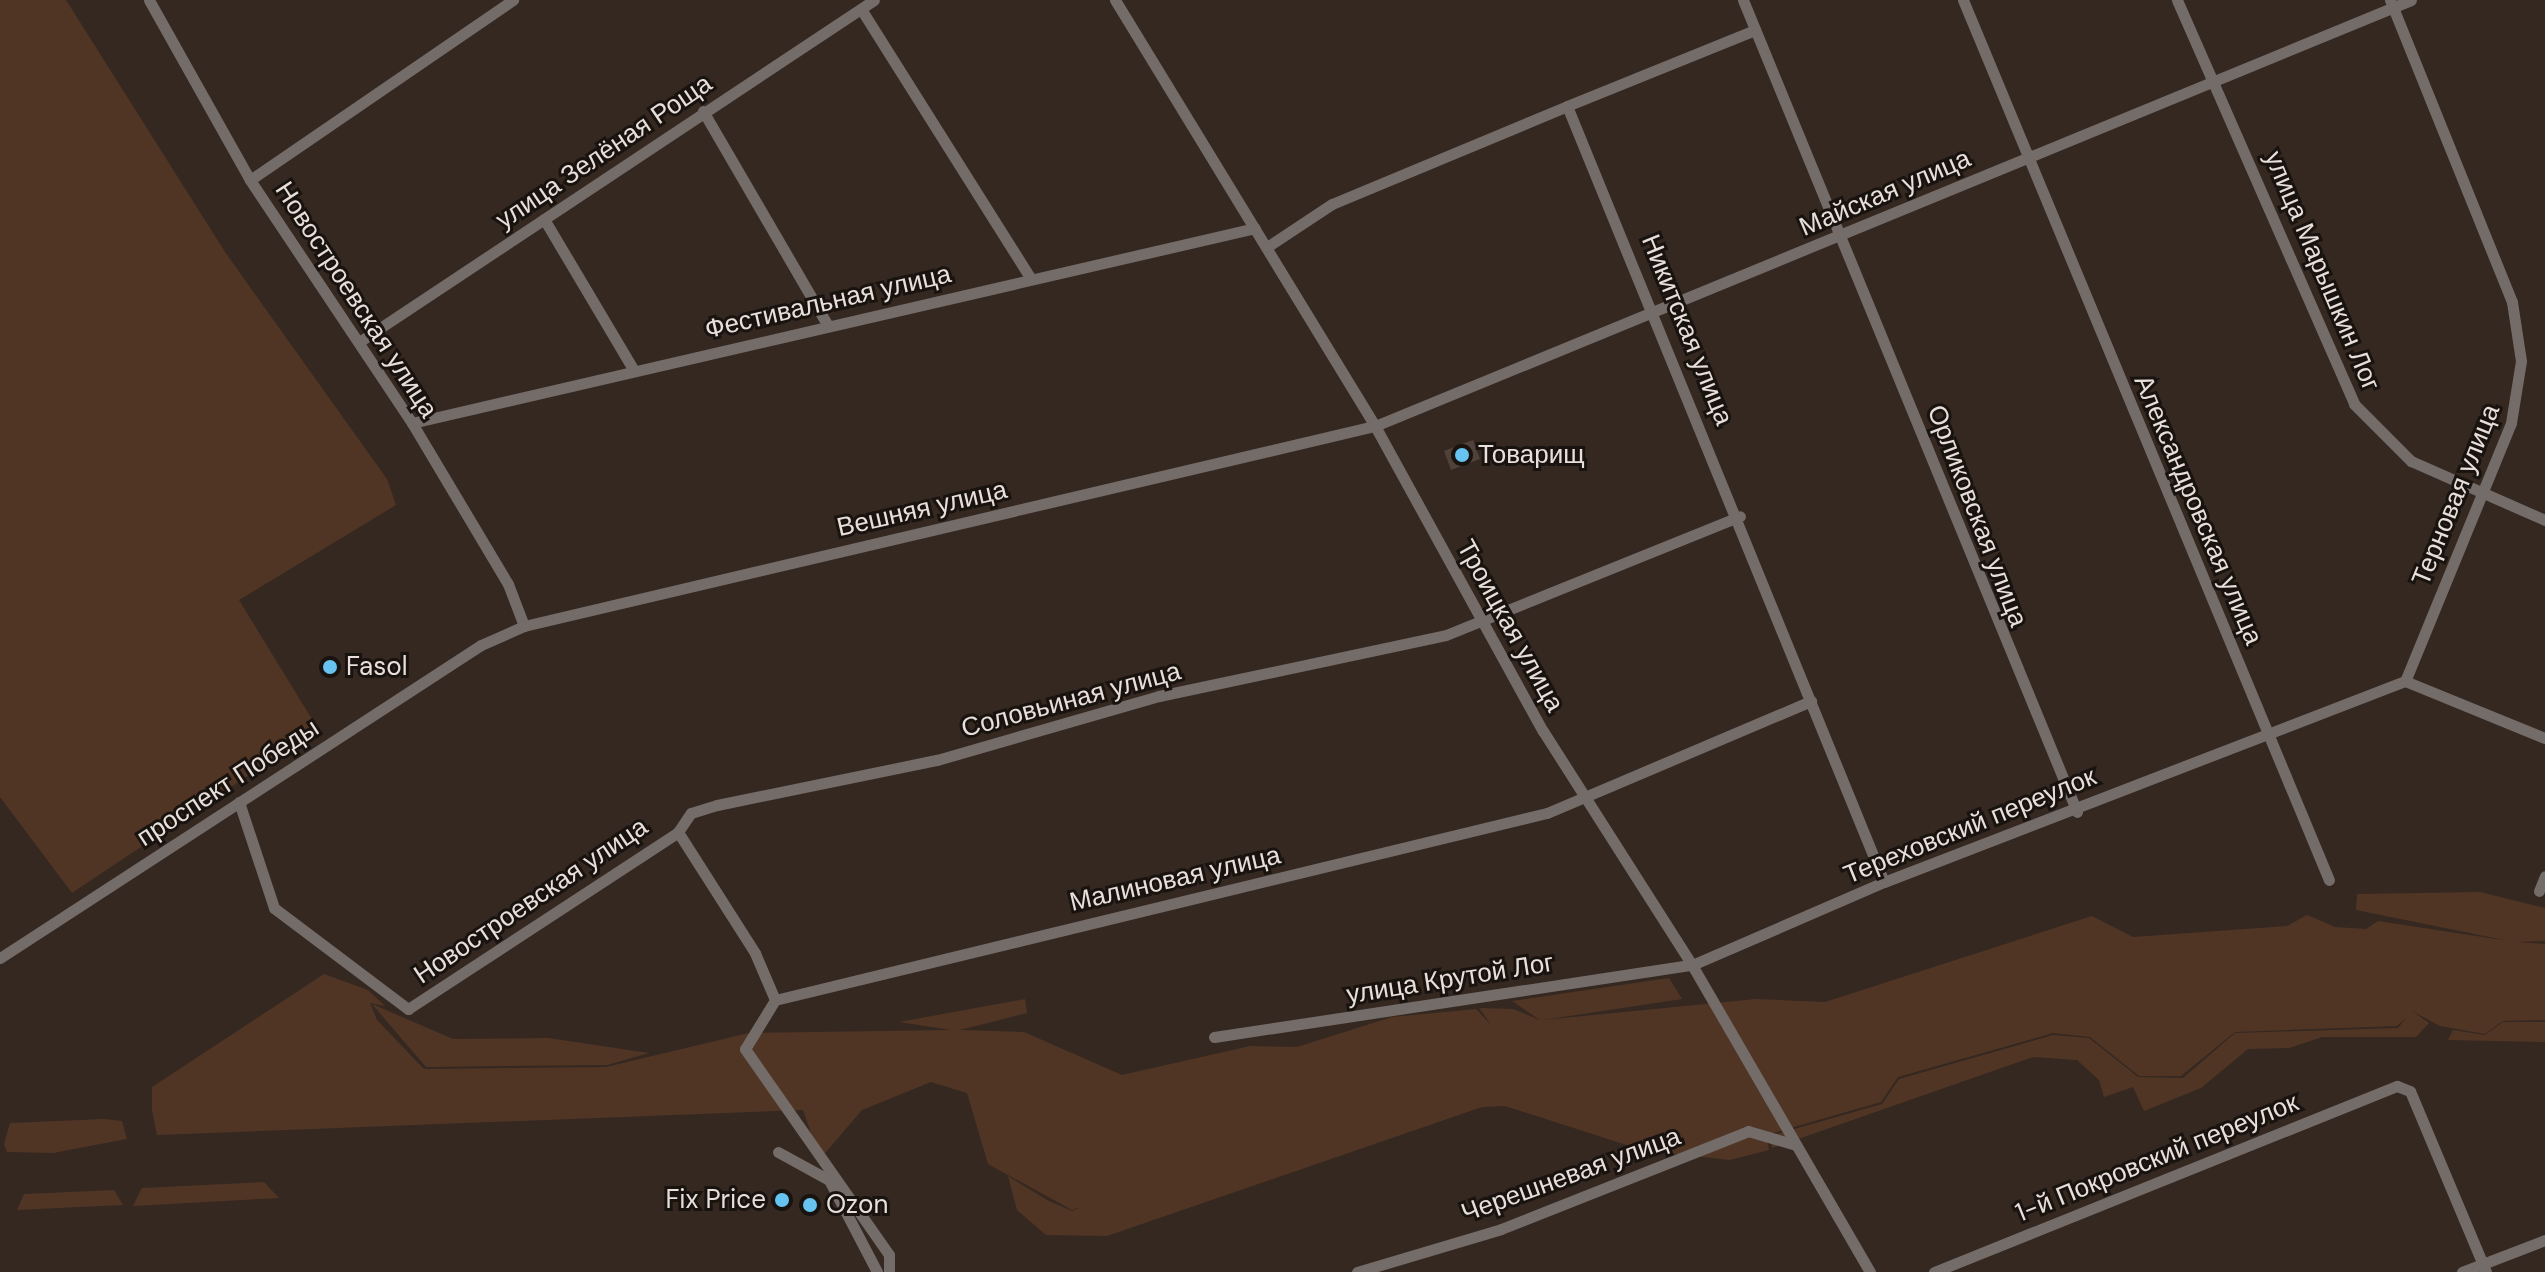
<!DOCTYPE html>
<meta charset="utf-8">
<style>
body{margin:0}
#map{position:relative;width:2545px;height:1272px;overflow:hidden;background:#352821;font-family:"DM Sans",sans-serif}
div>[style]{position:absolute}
.green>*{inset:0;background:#503525}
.building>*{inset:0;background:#50423a}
.minor>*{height:11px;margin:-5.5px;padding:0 5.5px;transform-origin:5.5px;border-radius:5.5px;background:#736c69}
.dots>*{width:22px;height:22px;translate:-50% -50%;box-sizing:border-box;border:4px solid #19130f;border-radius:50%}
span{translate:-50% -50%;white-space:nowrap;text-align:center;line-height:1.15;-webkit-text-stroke:6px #19130f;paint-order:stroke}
.street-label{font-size:26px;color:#e8dfda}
.poi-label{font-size:26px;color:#e8dfda}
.left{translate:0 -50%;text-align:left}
.right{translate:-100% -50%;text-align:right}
</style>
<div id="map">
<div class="green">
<div style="clip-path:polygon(0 0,66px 0,225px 252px,387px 479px,396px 505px,239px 600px,318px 729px,72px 893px,0 797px)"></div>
<div style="clip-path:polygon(2480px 892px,2545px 908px,2545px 941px,2518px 942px,2545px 944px,2545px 1020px,2503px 1021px,2485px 1034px,2440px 1026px,2412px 1011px,2429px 1023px,2416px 1037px,2322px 1037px,2289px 1048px,2248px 1049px,2201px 1088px,2144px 1111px,2133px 1087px,2104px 1097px,2099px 1080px,2077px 1060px,2033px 1057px,1772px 1148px,1770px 1136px,1882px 1104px,1899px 1079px,2053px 1035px,2089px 1038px,2138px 1077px,2183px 1078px,2235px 1033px,2398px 1028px,2406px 1018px,2397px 1026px,2235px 1032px,2181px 1076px,2139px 1076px,2090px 1037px,2053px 1033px,1898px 1077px,1881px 1102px,1766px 1135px,1769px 1150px,1730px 1160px,1642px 1150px,1505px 1106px,1482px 1107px,1107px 1236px,1046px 1235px,1017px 1210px,1008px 1176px,1047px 1200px,1072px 1211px,1084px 1206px,1072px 1210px,988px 1164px,967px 1093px,931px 1082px,862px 1110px,820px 1159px,803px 1110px,157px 1135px,152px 1110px,152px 1087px,324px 974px,368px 990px,385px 1006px,370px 1003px,377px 1020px,424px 1069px,606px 1067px,749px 1033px,951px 1030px,899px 1022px,1025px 999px,1027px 1013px,960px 1030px,1024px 1032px,1122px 1075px,1250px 1046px,1297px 1047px,1392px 1017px,1476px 1009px,1492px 1026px,1479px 1008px,1513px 1009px,1540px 1020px,1512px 1001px,1669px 978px,1682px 999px,1543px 1020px,1756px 999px,1825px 1002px,2092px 916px,2133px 937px,2287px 926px,2307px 915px,2335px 927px,2366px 929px,2378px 921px,2509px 941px,2356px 910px,2357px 894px)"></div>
<div style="clip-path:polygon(372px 1004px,453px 1039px,548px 1038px,649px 1053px,607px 1065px,426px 1067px)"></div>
<div style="clip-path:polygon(2503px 1022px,2545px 1022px,2545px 1042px,2448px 1040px,2453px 1030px,2485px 1035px)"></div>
<div style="clip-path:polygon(104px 1119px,122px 1121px,127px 1139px,53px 1153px,7px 1152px,4px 1144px,10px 1123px)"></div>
<div style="clip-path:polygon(264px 1182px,279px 1198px,133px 1206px,142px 1188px)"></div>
<div style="clip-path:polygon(114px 1190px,123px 1205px,17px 1210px,24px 1194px)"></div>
</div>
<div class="building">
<div style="clip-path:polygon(1473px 440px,1480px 459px,1451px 470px,1444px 451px)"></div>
</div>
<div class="minor">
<div style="left:149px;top:0;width:206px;rotate:60.7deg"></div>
<div style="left:250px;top:180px;width:292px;rotate:56.3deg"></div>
<div style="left:412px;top:423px;width:187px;rotate:59.2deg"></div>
<div style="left:508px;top:584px;width:45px;rotate:69.1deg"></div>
<div style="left:1115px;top:0;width:499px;rotate:58.6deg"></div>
<div style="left:1375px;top:426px;width:348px;rotate:61.2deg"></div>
<div style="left:1543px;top:731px;width:277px;rotate:57.5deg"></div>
<div style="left:1692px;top:965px;width:355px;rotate:59.9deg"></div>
<div style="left:1743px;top:0;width:878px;rotate:67.64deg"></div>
<div style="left:1963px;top:0;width:953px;rotate:67.42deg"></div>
<div style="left:2177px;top:0;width:441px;rotate:66.3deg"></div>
<div style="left:2354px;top:404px;width:81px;rotate:45deg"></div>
<div style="left:2411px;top:461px;width:146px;rotate:23.8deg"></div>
<div style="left:2390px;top:0;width:326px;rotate:68deg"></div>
<div style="left:2512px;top:302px;width:60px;rotate:81.3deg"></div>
<div style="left:2521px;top:361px;width:63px;rotate:99.2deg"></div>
<div style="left:2511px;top:423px;width:279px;rotate:112.3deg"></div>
<div style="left:861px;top:9px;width:319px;rotate:57.8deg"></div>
<div style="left:1567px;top:106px;width:203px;rotate:-22deg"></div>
<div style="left:703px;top:111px;width:246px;rotate:59.8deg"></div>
<div style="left:250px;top:180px;width:319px;rotate:-34.4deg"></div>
<div style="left:544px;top:219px;width:172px;rotate:59.3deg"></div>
<div style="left:1267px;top:247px;width:78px;rotate:-33.5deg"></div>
<div style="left:1332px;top:204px;width:255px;rotate:-22.6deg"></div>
<div style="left:1567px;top:106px;width:838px;rotate:67.78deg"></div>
<div style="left:359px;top:342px;width:618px;rotate:-33.59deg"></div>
<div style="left:412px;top:423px;width:865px;rotate:-13.02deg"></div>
<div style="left:239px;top:802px;width:112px;rotate:71.7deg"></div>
<div style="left:274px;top:908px;width:168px;rotate:37deg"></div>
<div style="left:408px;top:1009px;width:323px;rotate:-33.2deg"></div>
<div style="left:678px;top:832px;width:143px;rotate:57.5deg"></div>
<div style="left:755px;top:953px;width:51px;rotate:66.9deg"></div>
<div style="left:775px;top:1000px;width:57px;rotate:121.5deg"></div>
<div style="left:745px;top:1049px;width:251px;rotate:55deg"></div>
<div style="left:889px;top:1255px;width:17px;rotate:90deg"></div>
<div style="left:678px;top:832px;width:23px;rotate:-56deg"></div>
<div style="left:691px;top:813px;width:27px;rotate:-17deg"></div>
<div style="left:717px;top:805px;width:225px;rotate:-11.6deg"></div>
<div style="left:937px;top:760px;width:231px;rotate:-16.1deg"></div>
<div style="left:1159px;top:696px;width:293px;rotate:-12deg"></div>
<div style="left:1446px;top:635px;width:317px;rotate:-22deg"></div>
<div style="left:2539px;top:891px;width:16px;rotate:-68deg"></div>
<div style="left:0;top:958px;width:574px;rotate:-33.05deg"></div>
<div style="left:481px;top:645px;width:47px;rotate:-23.8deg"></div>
<div style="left:524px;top:626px;width:874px;rotate:-13.23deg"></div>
<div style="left:1375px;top:426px;width:1120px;rotate:-22.35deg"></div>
<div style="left:775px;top:1000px;width:794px;rotate:-13.62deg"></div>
<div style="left:1547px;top:813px;width:287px;rotate:-23deg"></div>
<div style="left:1214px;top:1037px;width:483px;rotate:-8.6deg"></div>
<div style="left:1692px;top:965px;width:209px;rotate:-23.4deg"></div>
<div style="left:1884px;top:882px;width:558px;rotate:-21.1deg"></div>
<div style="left:2405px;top:681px;width:151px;rotate:22.2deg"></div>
<div style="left:778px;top:1152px;width:58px;rotate:28.8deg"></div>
<div style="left:829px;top:1180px;width:104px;rotate:62.4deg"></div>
<div style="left:1357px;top:1272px;width:150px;rotate:-16.6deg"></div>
<div style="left:1501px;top:1229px;width:266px;rotate:-21.6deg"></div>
<div style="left:1748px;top:1131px;width:50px;rotate:16.3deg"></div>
<div style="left:1934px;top:1272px;width:499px;rotate:-21.9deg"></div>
<div style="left:2397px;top:1086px;width:14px;rotate:21deg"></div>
<div style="left:2410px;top:1091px;width:196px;rotate:67.2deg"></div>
<div style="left:2462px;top:1272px;width:89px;rotate:-21.1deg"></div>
</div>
<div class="dots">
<div style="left:1462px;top:455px;background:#67c4f0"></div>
<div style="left:330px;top:667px;background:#67c4f0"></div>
<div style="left:782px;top:1200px;background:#67c4f0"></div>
<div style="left:810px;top:1205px;background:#67c4f0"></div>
</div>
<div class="street-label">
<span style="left:604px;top:152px;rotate:-34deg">улица Зелёная Роща</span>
<span style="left:1885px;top:193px;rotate:-23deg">Майская улица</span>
<span style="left:2322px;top:271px;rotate:67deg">улица Марышкин Лог</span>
<span style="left:356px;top:300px;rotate:57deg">Новостроевская улица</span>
<span style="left:828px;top:302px;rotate:-13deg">Фестивальная улица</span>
<span style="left:1687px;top:330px;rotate:68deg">Никитская улица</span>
<span style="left:2456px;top:495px;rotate:-68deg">Терновая улица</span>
<span style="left:922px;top:509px;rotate:-13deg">Вешняя улица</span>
<span style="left:2198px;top:510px;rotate:67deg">Александровская улица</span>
<span style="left:1977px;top:516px;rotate:69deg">Орликовская улица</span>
<span style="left:1510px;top:626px;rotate:61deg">Троицкая улица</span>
<span style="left:1071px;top:700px;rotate:-15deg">Соловьиная улица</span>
<span style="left:228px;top:783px;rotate:-33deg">проспект Победы</span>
<span style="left:1970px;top:826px;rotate:-22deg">Тереховский переулок</span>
<span style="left:1175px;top:879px;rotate:-13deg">Малиновая улица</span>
<span style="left:531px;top:901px;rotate:-34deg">Новостроевская улица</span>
<span style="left:1450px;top:979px;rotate:-9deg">улица Крутой Лог</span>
<span style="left:2157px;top:1158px;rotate:-22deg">1-й Покровский переулок</span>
<span style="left:1571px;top:1175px;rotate:-20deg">Черешневая улица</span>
</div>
<div class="poi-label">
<span class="left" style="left:1478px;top:455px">Товарищ</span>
<span class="left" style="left:346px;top:667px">Fasol</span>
<span class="right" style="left:766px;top:1200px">Fix Price</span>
<span class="left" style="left:826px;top:1205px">Ozon</span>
</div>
</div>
